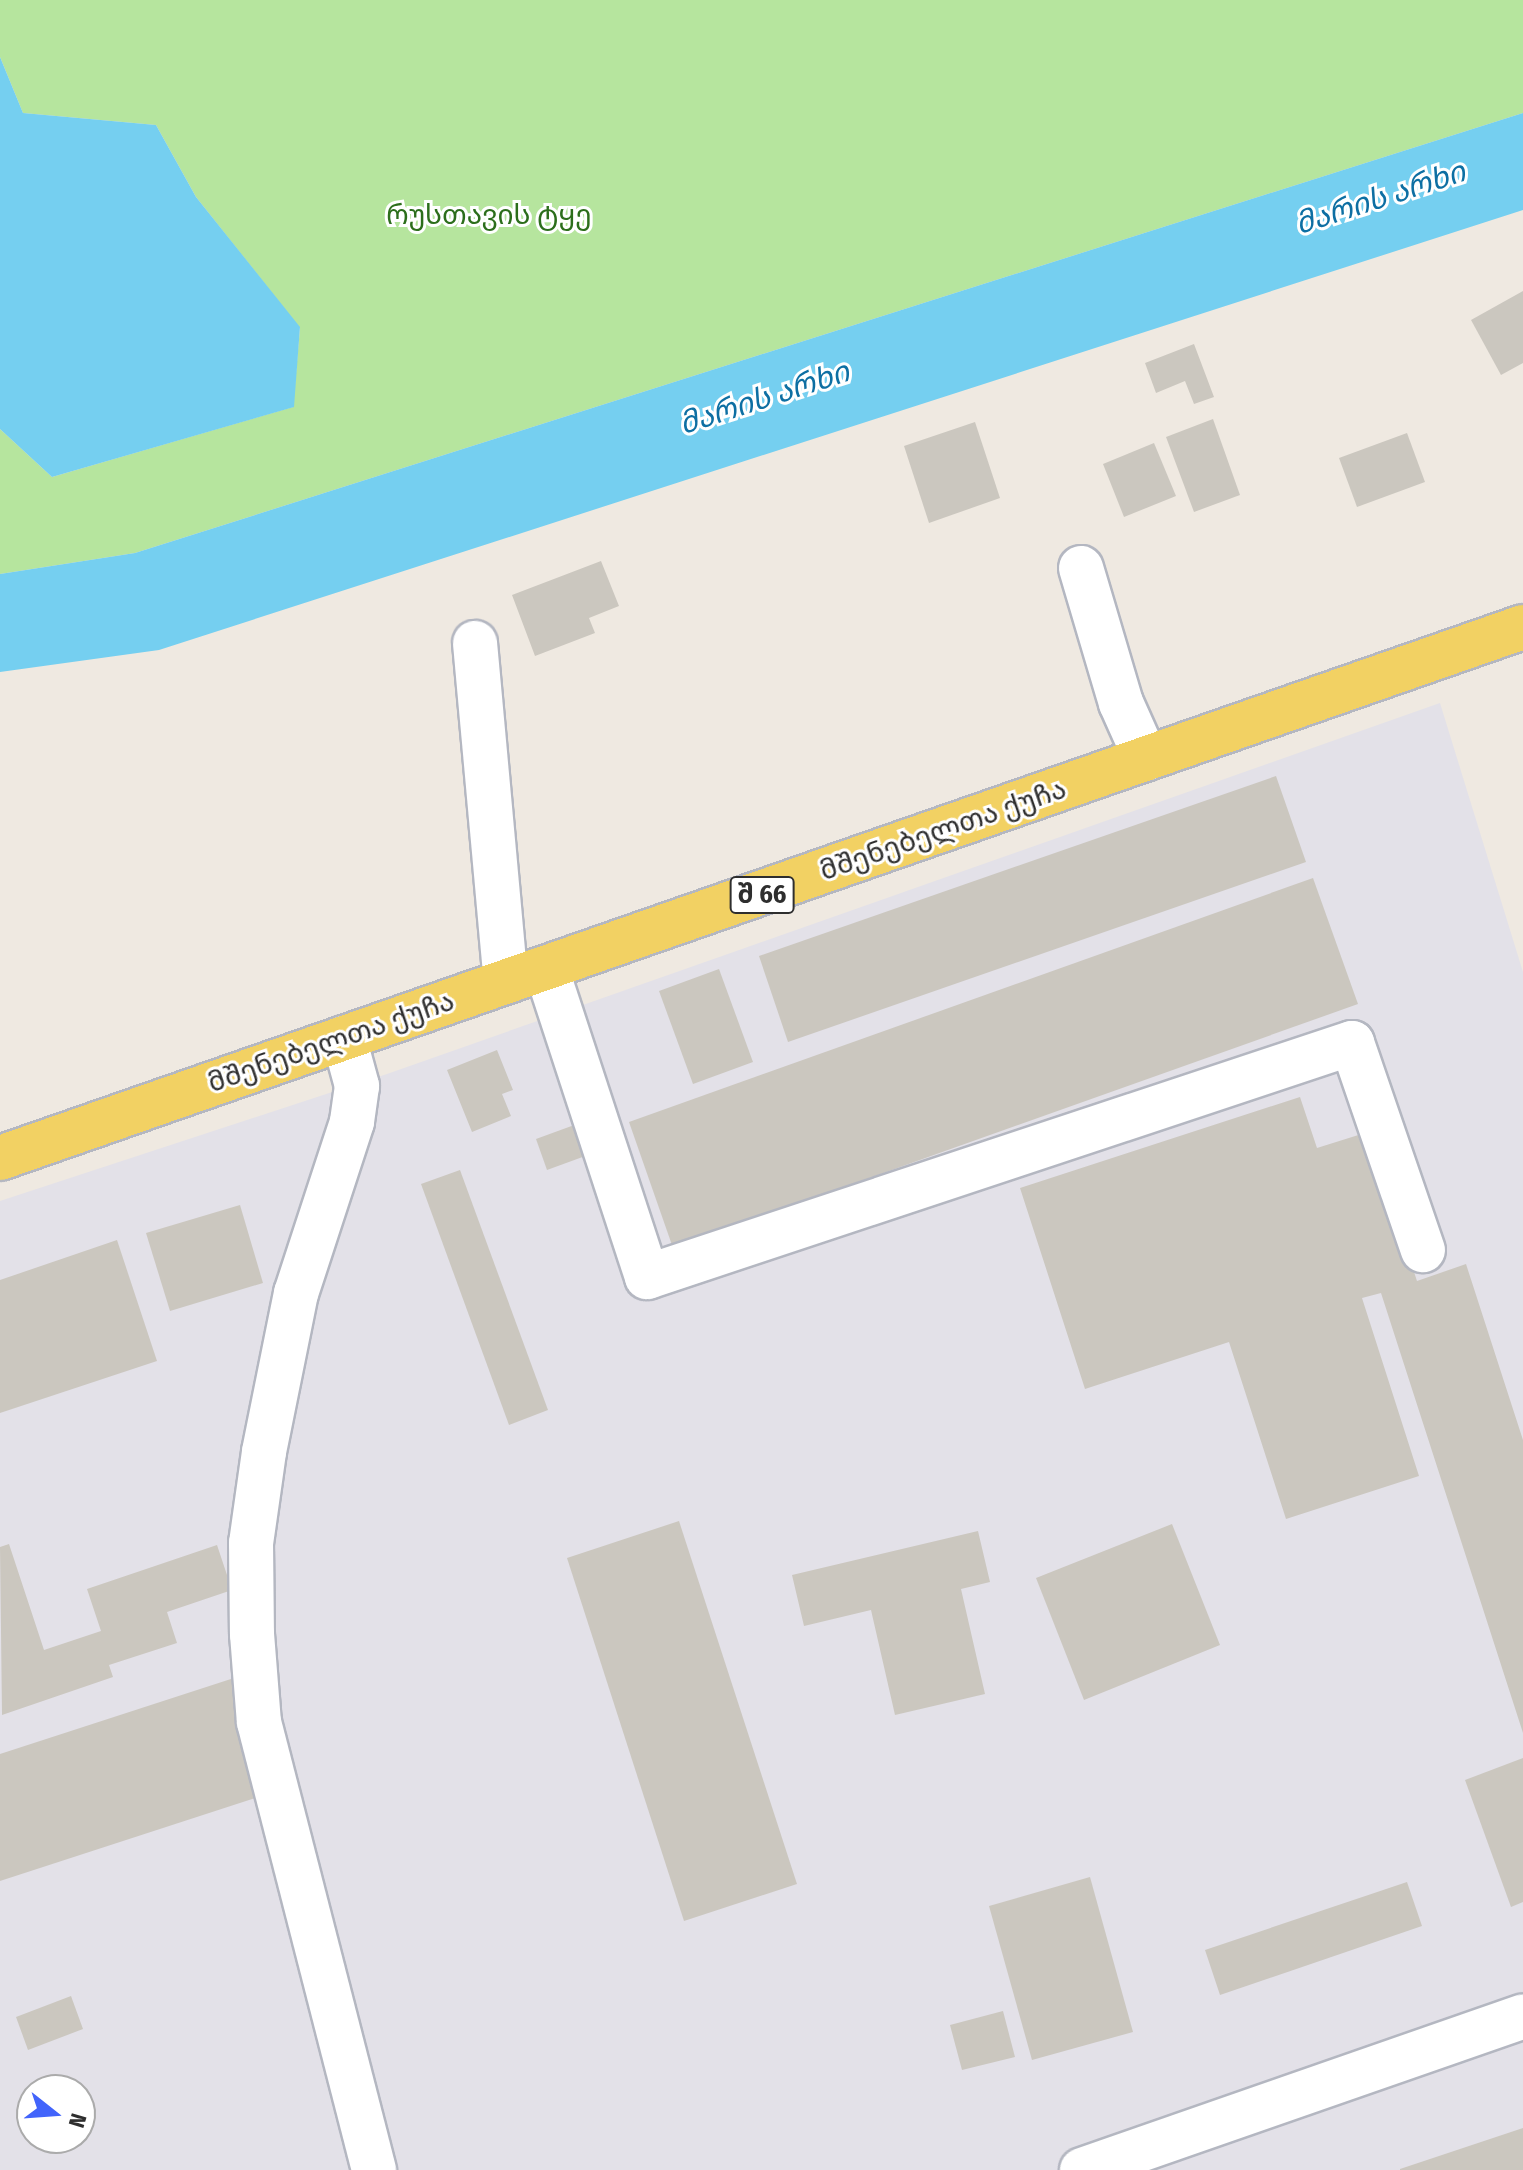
<!DOCTYPE html>
<meta charset="utf-8">
<style>
body{margin:0}
#map{position:relative;width:1523px;height:2170px;overflow:hidden;background:#efe9e1;font-family:"Fira Sans Condensed","Noto Sans Georgian",sans-serif}
div>[style]{position:absolute}
.industrial>*{inset:0;background:#e3e1e8}
.green>*{inset:0;background:#b6e59e}
.water>*{inset:0;background:#75cff0}
.building>*{inset:0;background:#cbc7bf}
.roads{filter:drop-shadow(2px 0 #b4b7c1) drop-shadow(-2px 0 #b4b7c1) drop-shadow(0 2px #b4b7c1) drop-shadow(0 -2px #b4b7c1)}
.minor>*{height:44px;margin:-22px;padding:0 22px;transform-origin:22px;border-radius:22px;background:#fff}
.major>*{height:44px;margin:-22px;padding:0 22px;transform-origin:22px;border-radius:22px;background:#f2d163}
span{translate:-50% -50%;white-space:nowrap;text-align:center;line-height:1.15;-webkit-text-stroke:6px #fff;paint-order:stroke}
.shield-label span{padding:2px 6px;background:#fff;border:2px solid;border-radius:6px;-webkit-text-stroke-width:0}
.shield-label{font-size:26px;color:#2e2e2e;font-weight:700}
.park-label{font-size:28px;color:#2c6e1b}
.street-label{font-size:28px;color:#2e2e2e}
.water-label{font-size:30px;color:#0d6fa3;font-style:italic}
.north{position:absolute;left:16px;top:2074px;width:80px;height:80px;box-sizing:border-box;background:#fff;border:2px solid #ababab;border-radius:50%;rotate:107deg;font-size:22px;font-weight:700;line-height:32px;text-align:center;color:#2e2e2e}
.north::after{content:'';display:block;margin:auto;width:28px;height:36px;background:#4264fb;clip-path:polygon(50% 0,100% 100%,50% 72%,0 100%)}
</style>
<div id="map">
<div class="industrial">
<div style="clip-path:polygon(evenodd,1440px 703px,1523px 972px,1523px 2170px,0 2170px,0 1201px,387px 1074px,1440px 703px,32px 2090px,80px 2090px,80px 2138px,32px 2138px,32px 2090px)"></div>
</div>
<div class="green">
<div style="clip-path:polygon(0 0,1523px 0,1523px 113px,135px 553px,0 574px,0 429px,52px 477px,293px 407px,300px 328px,196px 197px,156px 125px,23px 113px,0 57px)"></div>
</div>
<div class="water">
<div style="clip-path:polygon(0 57px,23px 113px,156px 125px,196px 197px,300px 327px,294px 407px,52px 477px,0 429px)"></div>
<div style="clip-path:polygon(1523px 113px,1523px 210px,159px 650px,0 672px,0 574px,135px 553px)"></div>
</div>
<div class="building">
<div style="clip-path:polygon(1523px 291px,1523px 363px,1501px 375px,1471px 320px)"></div>
<div style="clip-path:polygon(1194px 344px,1214px 397px,1194px 404px,1185px 381px,1156px 393px,1145px 363px)"></div>
<div style="clip-path:polygon(1213px 419px,1240px 495px,1194px 512px,1166px 437px)"></div>
<div style="clip-path:polygon(975px 422px,1000px 498px,929px 523px,904px 446px)"></div>
<div style="clip-path:polygon(1407px 433px,1425px 482px,1357px 507px,1339px 458px)"></div>
<div style="clip-path:polygon(1154px 443px,1176px 496px,1124px 517px,1103px 464px)"></div>
<div style="clip-path:polygon(601px 561px,619px 606px,589px 618px,595px 633px,535px 656px,512px 595px)"></div>
<div style="clip-path:polygon(1276px 776px,1306px 862px,788px 1042px,759px 956px)"></div>
<div style="clip-path:polygon(1313px 878px,1358px 1004px,673px 1248px,629px 1122px)"></div>
<div style="clip-path:polygon(719px 969px,753px 1062px,693px 1084px,659px 991px)"></div>
<div style="clip-path:polygon(497px 1050px,513px 1090px,502px 1094px,511px 1116px,472px 1132px,447px 1070px)"></div>
<div style="clip-path:polygon(1300px 1097px,1317px 1148px,1368px 1132px,1417px 1281px,1466px 1264px,1523px 1440px,1523px 1733px,1381px 1293px,1362px 1298px,1419px 1476px,1286px 1519px,1229px 1342px,1085px 1389px,1020px 1188px)"></div>
<div style="clip-path:polygon(577px 1124px,588px 1155px,547px 1170px,536px 1139px)"></div>
<div style="clip-path:polygon(460px 1170px,548px 1410px,509px 1425px,421px 1184px)"></div>
<div style="clip-path:polygon(240px 1205px,263px 1283px,170px 1311px,146px 1233px)"></div>
<div style="clip-path:polygon(117px 1240px,157px 1361px,0 1413px,0 1280px)"></div>
<div style="clip-path:polygon(679px 1521px,797px 1884px,684px 1921px,567px 1558px)"></div>
<div style="clip-path:polygon(1172px 1524px,1220px 1645px,1084px 1700px,1036px 1578px)"></div>
<div style="clip-path:polygon(978px 1531px,990px 1582px,961px 1589px,985px 1694px,895px 1715px,871px 1610px,804px 1626px,792px 1575px)"></div>
<div style="clip-path:polygon(9px 1544px,44px 1650px,101px 1631px,87px 1589px,217px 1545px,232px 1590px,167px 1612px,177px 1643px,109px 1665px,113px 1677px,2px 1715px,0 1547px)"></div>
<div style="clip-path:polygon(234px 1678px,271px 1793px,0 1881px,0 1754px)"></div>
<div style="clip-path:polygon(1523px 1758px,1523px 1902px,1511px 1907px,1465px 1780px)"></div>
<div style="clip-path:polygon(1090px 1877px,1133px 2032px,1032px 2060px,989px 1906px)"></div>
<div style="clip-path:polygon(1407px 1882px,1422px 1926px,1220px 1995px,1205px 1950px)"></div>
<div style="clip-path:polygon(71px 1996px,83px 2029px,28px 2050px,16px 2017px)"></div>
<div style="clip-path:polygon(1003px 2011px,1015px 2057px,962px 2070px,950px 2025px)"></div>
<div style="clip-path:polygon(1523px 2128px,1523px 2170px,1400px 2170px,1400px 2169px)"></div>
</div>
<div class="roads">
<div class="minor">
<div style="left:1081px;top:568px;width:141px;rotate:73.5deg"></div>
<div style="left:1121px;top:703px;width:61px;rotate:65.9deg"></div>
<div style="left:475px;top:643px;width:339px;rotate:84.8deg"></div>
<div style="left:547px;top:971px;width:322px;rotate:71.9deg"></div>
<div style="left:647px;top:1277px;width:743px;rotate:-18.36deg"></div>
<div style="left:1352px;top:1043px;width:219px;rotate:71.1deg"></div>
<div style="left:344px;top:1038px;width:50px;rotate:74.8deg"></div>
<div style="left:357px;top:1086px;width:36px;rotate:98deg"></div>
<div style="left:352px;top:1122px;width:180px;rotate:108.1deg"></div>
<div style="left:296px;top:1293px;width:162px;rotate:101.4deg"></div>
<div style="left:264px;top:1452px;width:92px;rotate:98.1deg"></div>
<div style="left:251px;top:1543px;width:91px;rotate:89.4deg"></div>
<div style="left:252px;top:1634px;width:88px;rotate:85.5deg"></div>
<div style="left:259px;top:1722px;width:463px;rotate:75.6deg"></div>
<div style="left:1082px;top:2170px;width:467px;rotate:-19.2deg"></div>
</div>
<div class="major">
<div style="left:0;top:1158px;width:1613px;rotate:-19.22deg"></div>
</div>
</div>
<div class="shield-label">
<span style="left:762px;top:895px">შ 66</span>
</div>
<div class="park-label">
<span style="left:489px;top:215px">რუსთავის ტყე</span>
</div>
<div class="street-label">
<span style="left:943px;top:830px;rotate:-19deg">მშენებელთა ქუჩა</span>
<span style="left:331px;top:1042px;rotate:-19deg">მშენებელთა ქუჩა</span>
</div>
<div class="water-label">
<span style="left:1380px;top:198px;rotate:-18deg">მარის არხი</span>
<span style="left:764px;top:398px;rotate:-18deg">მარის არხი</span>
</div>
<div class="north">N</div>
</div>
